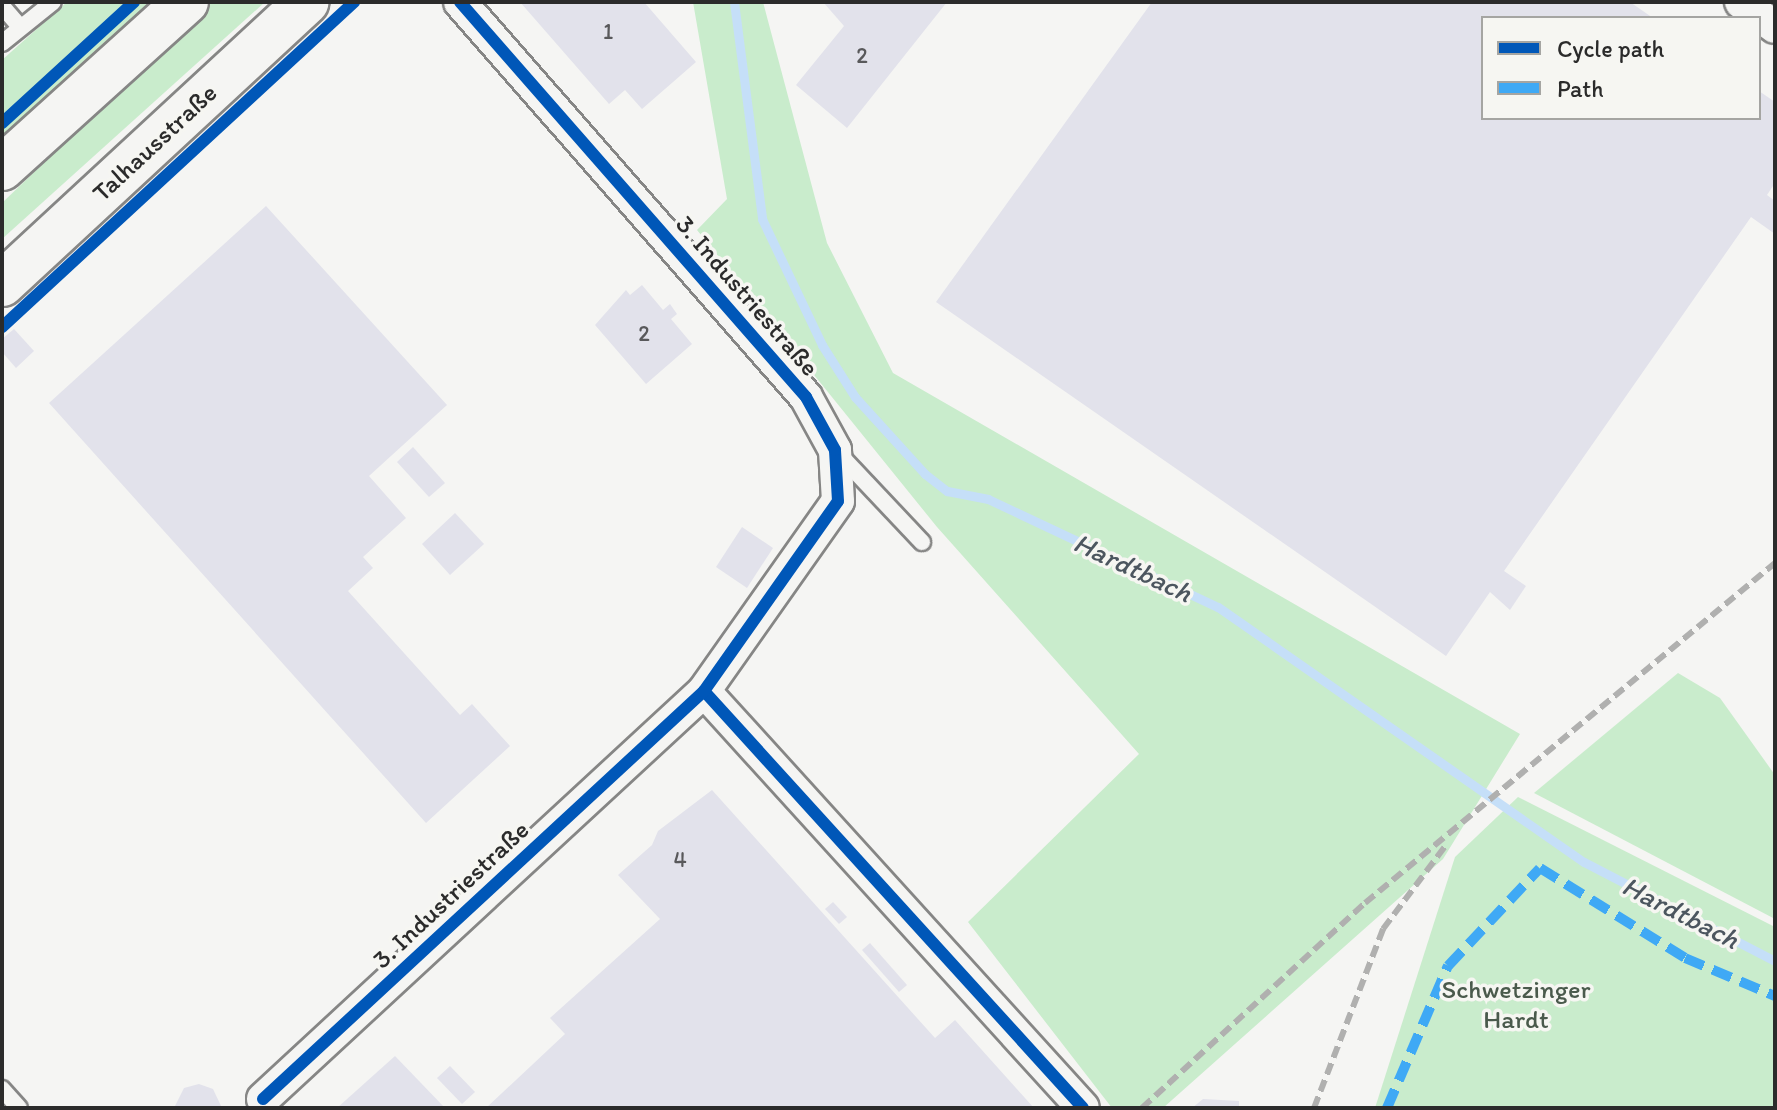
<!DOCTYPE html>
<meta charset="utf-8">
<style>
body{margin:0}
#map{position:relative;width:1777px;height:1110px;overflow:hidden;background:#f5f5f3;font-family:Itim,sans-serif}
div>[style]{position:absolute}
.green>*{inset:0;background:#c9eccc}
.stream>*{height:9px;margin:-4.5px;padding:0 4.5px;transform-origin:4.5px;border-radius:4.5px;background:#c5dff8}
.building>*{inset:0;background:#e2e2eb}
.roads{filter:drop-shadow(2px 0 #868685) drop-shadow(-2px 0 #868685) drop-shadow(0 2px #868685) drop-shadow(0 -2px #868685)}
.lane>*{height:16px;margin:-8px;padding:0 8px;transform-origin:8px;border-radius:8px;background:#f5f5f3}
.street>*{height:32px;margin:-16px;padding:0 16px;transform-origin:16px;border-radius:16px;background:#f5f5f3}
.secondary>*{height:44px;margin:-22px;padding:0 22px;transform-origin:22px;border-radius:22px;background:#f5f5f3}
.rail>*{height:6px;margin-top:-3px;transform-origin:0;background:repeating-linear-gradient(90deg,#b0b0af 0 12px,transparent 0 18px)}
.quiet>*{height:10px;margin-top:-5px;transform-origin:0;background:repeating-linear-gradient(90deg,#3fa9f5 0 20px,transparent 0 30px)}
.cycleway>*{height:12px;margin:-6px;padding:0 6px;transform-origin:6px;border-radius:6px;background:#0057b8}
span{translate:-50% -50%;white-space:nowrap;text-align:center;line-height:1.15;-webkit-text-stroke:7px #f6f6f2;paint-order:stroke}
.number-label{font-size:22px;color:#59595b}
.number-label span{-webkit-text-stroke-width:0}
.street-label{font-size:26px;color:#2b2b2b}
.park-label{font-size:26px;color:#4a5a4c}
.water-label{font-size:28px;color:#4c565f;font-style:italic}
.frame{position:absolute;inset:0;border:4px solid #2b2b2b;pointer-events:none}
.legend{position:absolute;left:1481px;top:16px;width:280px;height:104px;box-sizing:border-box;background:#f6f6f2;border:2px solid #a5a5a2;margin:0;padding:10px 14px;list-style:none;font-size:24px;color:#2b2b2b}
.legend li{display:flex;align-items:center;gap:16px;height:40px}
.legend b{width:40px;border:2px solid #a5a5a2}
</style>
<div id="map">
<div class="green">
<div style="clip-path:polygon(67px 2px,154px 2px,2px 142px,2px 60px)"></div>
<div style="clip-path:polygon(211px 2px,265px 2px,2px 239px,2px 203px)"></div>
<div style="clip-path:polygon(693px 2px,763px 2px,827px 243px,893px 373px,1520px 734px,1443px 859px,1163px 1108px,1112px 1108px,968px 922px,1139px 754px,937px 527px,697px 230px,727px 199px)"></div>
<div style="clip-path:polygon(1678px 673px,1720px 698px,1775px 775px,1775px 919px,1534px 793px)"></div>
<div style="clip-path:polygon(1518px 797px,1775px 927px,1775px 1108px,1375px 1108px,1455px 857px)"></div>
</div>
<div class="stream">
<div style="left:734px;top:2px;width:219px;rotate:82.6deg"></div>
<div style="left:762px;top:219px;width:140px;rotate:64.5deg"></div>
<div style="left:822px;top:345px;width:62px;rotate:57.6deg"></div>
<div style="left:855px;top:397px;width:104px;rotate:47.7deg"></div>
<div style="left:925px;top:474px;width:28px;rotate:38deg"></div>
<div style="left:947px;top:491px;width:42px;rotate:11deg"></div>
<div style="left:988px;top:499px;width:254px;rotate:25.2deg"></div>
<div style="left:1218px;top:607px;width:446px;rotate:34.9deg"></div>
<div style="left:1584px;top:862px;width:215px;rotate:27.4deg"></div>
</div>
<div class="building">
<div style="clip-path:polygon(520px 2px,644px 2px,696px 62px,642px 109px,625px 90px,609px 104px)"></div>
<div style="clip-path:polygon(823px 2px,947px 2px,847px 128px,796px 85px,844px 26px)"></div>
<div style="clip-path:polygon(1152px 2px,1630px 2px,1653px 18px,1483px 18px,1483px 118px,1759px 118px,1759px 91px,1775px 102px,1775px 183px,1767px 195px,1775px 201px,1775px 234px,1751px 217px,1504px 571px,1526px 586px,1510px 610px,1490px 592px,1446px 656px,936px 302px)"></div>
<div style="clip-path:polygon(266px 206px,447px 405px,369px 476px,406px 518px,363px 557px,373px 568px,348px 591px,460px 715px,472px 704px,510px 746px,426px 823px,49px 403px)"></div>
<div style="clip-path:polygon(642px 285px,663px 310px,670px 304px,677px 314px,671px 319px,692px 344px,646px 384px,595px 325px,626px 290px,630px 295px)"></div>
<div style="clip-path:polygon(14px 329px,34px 351px,16px 368px,2px 352px,2px 339px)"></div>
<div style="clip-path:polygon(413px 447px,445px 483px,429px 497px,397px 462px)"></div>
<div style="clip-path:polygon(455px 513px,484px 544px,450px 575px,422px 544px)"></div>
<div style="clip-path:polygon(742px 527px,773px 548px,747px 588px,716px 567px)"></div>
<div style="clip-path:polygon(712px 790px,935px 1038px,955px 1020px,1034px 1108px,486px 1108px,565px 1034px,550px 1018px,660px 919px,618px 875px,652px 845px,658px 831px)"></div>
<div style="clip-path:polygon(833px 902px,847px 917px,839px 924px,825px 909px)"></div>
<div style="clip-path:polygon(870px 943px,907px 985px,899px 992px,862px 950px)"></div>
<div style="clip-path:polygon(395px 1056px,445px 1108px,337px 1108px)"></div>
<div style="clip-path:polygon(450px 1066px,475px 1092px,462px 1104px,437px 1078px)"></div>
<div style="clip-path:polygon(199px 1084px,213px 1089px,222px 1108px,174px 1108px,184px 1088px)"></div>
<div style="clip-path:polygon(1203px 1099px,1239px 1101px,1239px 1108px,1192px 1108px)"></div>
</div>
<div class="roads">
<div class="lane">
<div style="left:2px;top:6px;width:28px;rotate:49deg"></div>
<div style="left:2px;top:43px;width:65px;rotate:-38.8deg"></div>
<div style="left:839px;top:454px;width:121px;rotate:46.7deg"></div>
<div style="left:2px;top:1089px;width:25px;rotate:48deg"></div>
</div>
<div class="street">
<div style="left:1741px;top:2px;width:42px;rotate:36.3deg"></div>
<div style="left:704px;top:691px;width:563px;rotate:47.73deg"></div>
<div style="left:263px;top:1099px;width:601px;rotate:-42.77deg"></div>
<div style="left:704px;top:691px;width:232px;rotate:-54.8deg"></div>
<div style="left:838px;top:501px;width:51px;rotate:-93.4deg"></div>
<div style="left:835px;top:450px;width:60px;rotate:-118.7deg"></div>
<div style="left:806px;top:397px;width:525px;rotate:-131.22deg"></div>
</div>
<div class="secondary">
<div style="left:2px;top:168px;width:248px;rotate:-42.1deg"></div>
<div style="left:2px;top:284px;width:415px;rotate:-42.8deg"></div>
</div>
</div>
<div class="rail">
<div style="left:1142px;top:1108px;width:303px;rotate:-42.6deg"></div>
<div style="left:1365px;top:903px;width:533px;rotate:-39.67deg"></div>
<div style="left:1314px;top:1108px;width:192px;rotate:-68.9deg"></div>
<div style="left:1383px;top:929px;width:105px;rotate:-53.1deg"></div>
</div>
<div class="quiet">
<div style="left:1387px;top:1108px;width:155px;rotate:-66.8deg"></div>
<div style="left:1448px;top:966px;width:134px;rotate:-46.8deg"></div>
<div style="left:1540px;top:868px;width:171px;rotate:31.8deg"></div>
<div style="left:1685px;top:958px;width:98px;rotate:22.9deg"></div>
</div>
<div class="cycleway">
<div style="left:2px;top:123px;width:179px;rotate:-42.5deg"></div>
<div style="left:2px;top:327px;width:479px;rotate:-42.7deg"></div>
<div style="left:704px;top:691px;width:563px;rotate:47.73deg"></div>
<div style="left:263px;top:1099px;width:601px;rotate:-42.77deg"></div>
<div style="left:704px;top:691px;width:232px;rotate:-54.8deg"></div>
<div style="left:838px;top:501px;width:51px;rotate:-93.4deg"></div>
<div style="left:835px;top:450px;width:60px;rotate:-118.7deg"></div>
<div style="left:806px;top:397px;width:525px;rotate:-131.22deg"></div>
</div>
<div class="number-label">
<span style="left:608px;top:32px">1</span>
<span style="left:862px;top:56px">2</span>
<span style="left:644px;top:334px">2</span>
<span style="left:680px;top:860px">4</span>
</div>
<div class="street-label">
<span style="left:155px;top:143px;rotate:-43deg">Talhausstraße</span>
<span style="left:747px;top:296px;rotate:49deg">3. Industriestraße</span>
<span style="left:451px;top:895px;rotate:-43deg">3. Industriestraße</span>
</div>
<div class="park-label">
<span style="left:1516px;top:1005px">Schwetzinger<br>Hardt</span>
</div>
<div class="water-label">
<span style="left:1133px;top:567px;rotate:25deg">Hardtbach</span>
<span style="left:1681px;top:912px;rotate:27deg">Hardtbach</span>
</div>
<div class="frame"></div>
<ul class="legend">
<li><b style="height:10px;background:#0057b8"></b>Cycle path</li>
<li><b style="height:10px;background:#3fa9f5"></b>Path</li>
</ul>
</div>
